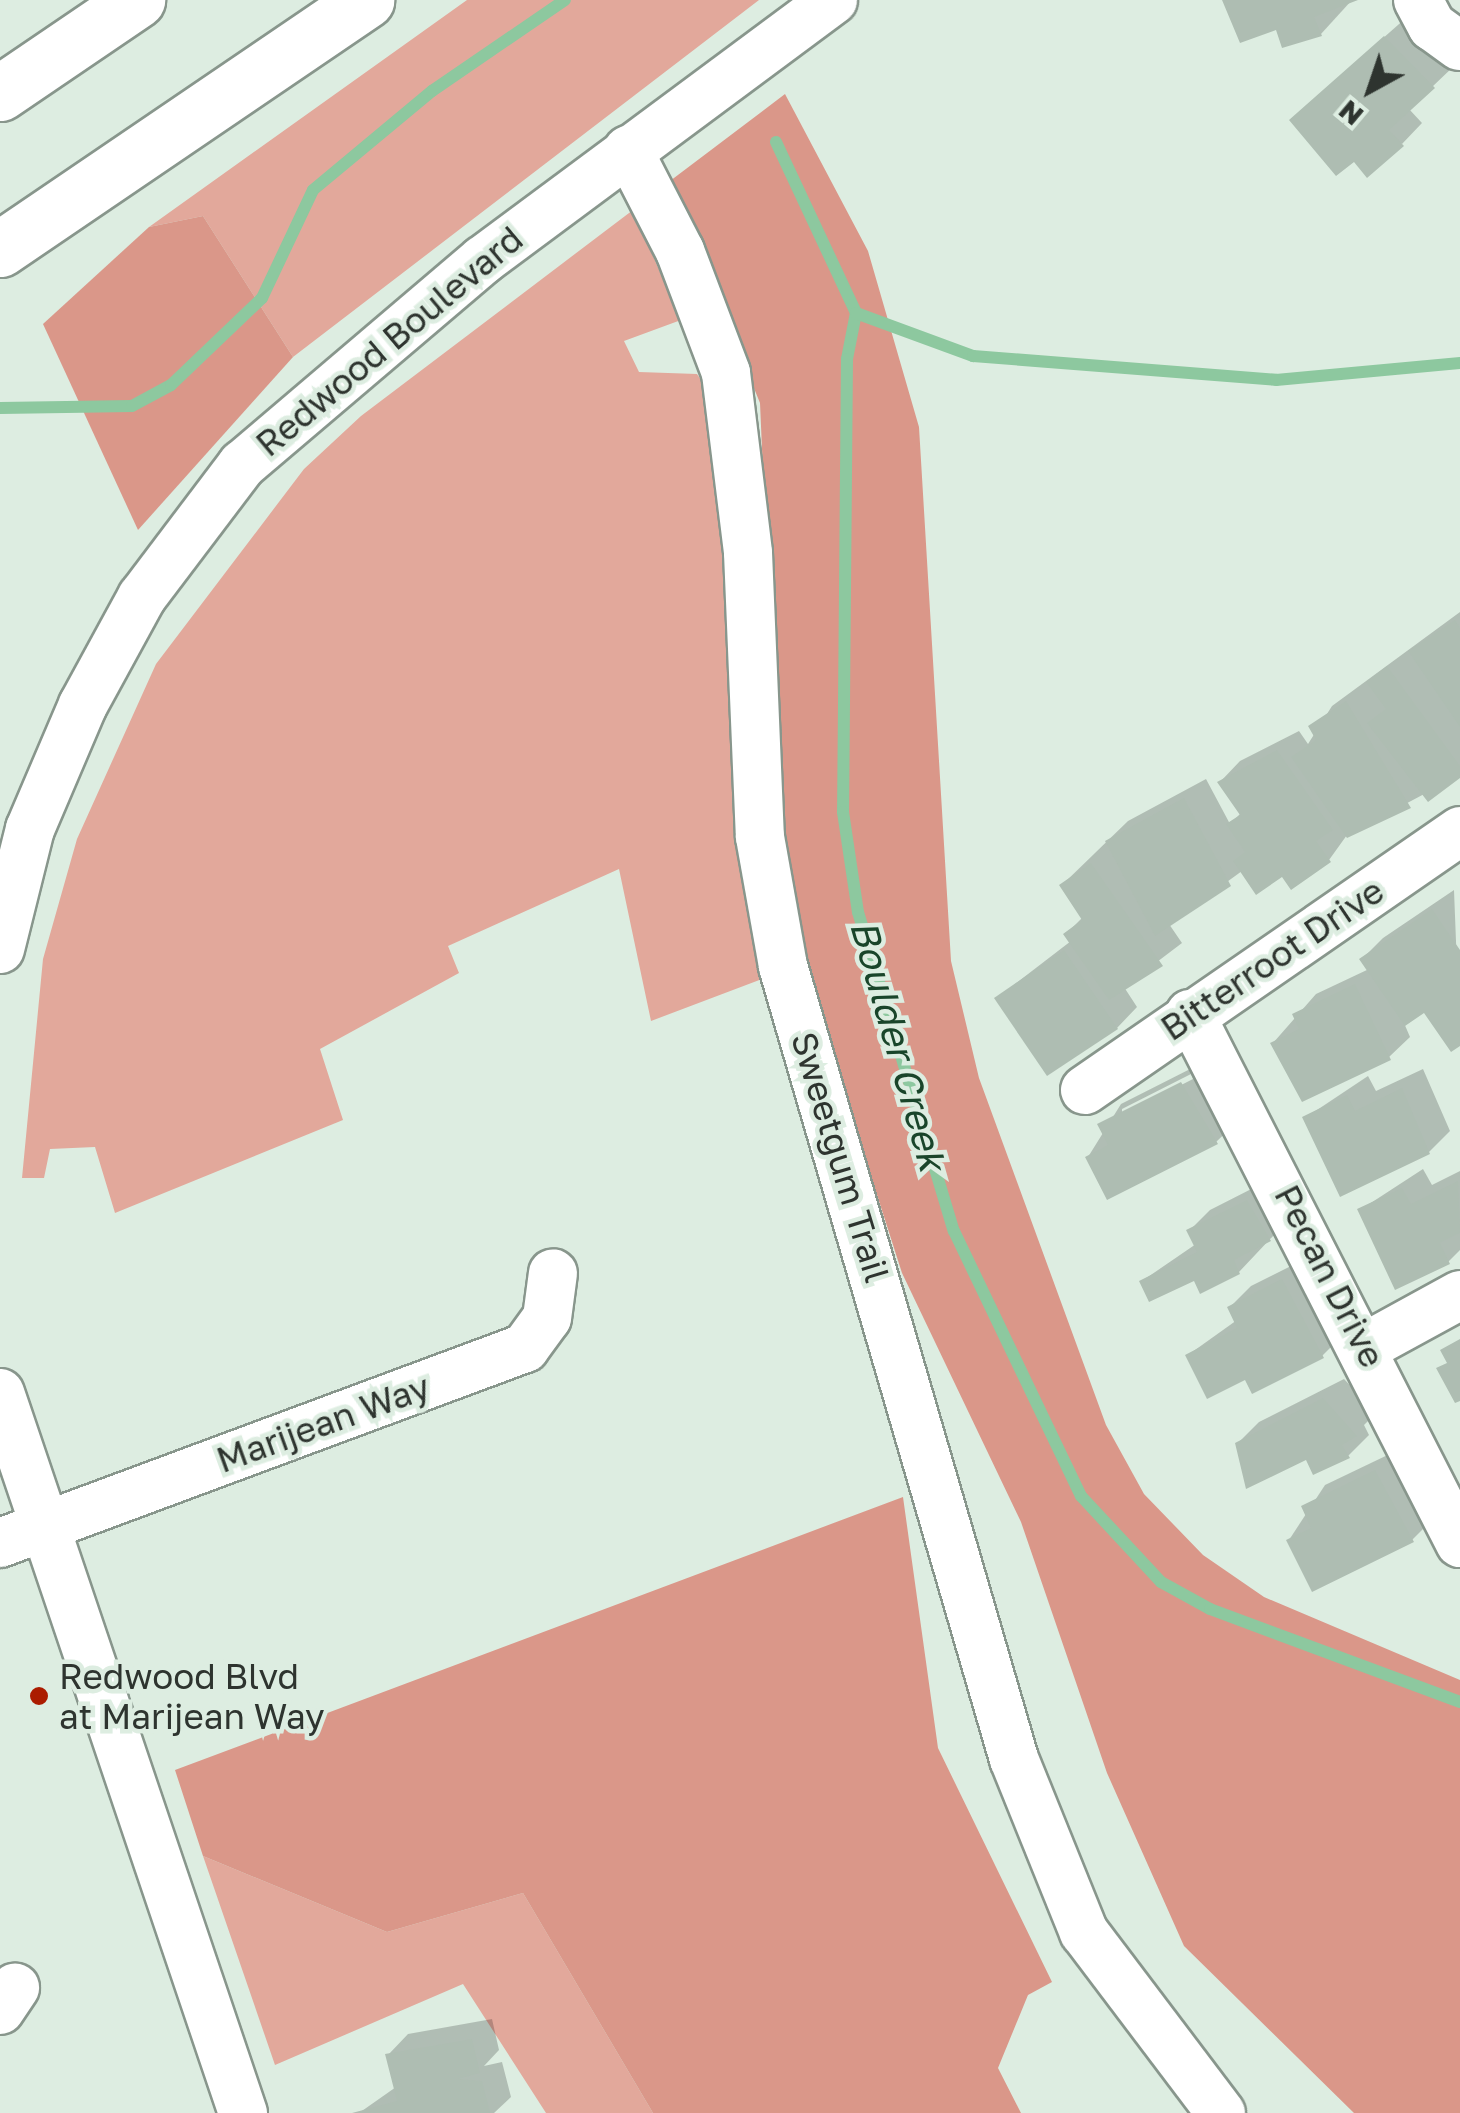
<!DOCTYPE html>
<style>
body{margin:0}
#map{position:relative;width:1460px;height:2113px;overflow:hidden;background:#ddede1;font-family:"Golos Text",sans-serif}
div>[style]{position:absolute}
.green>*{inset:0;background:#e2a89b}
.forest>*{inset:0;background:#da9789}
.shadow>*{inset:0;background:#0003}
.stream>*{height:12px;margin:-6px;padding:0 6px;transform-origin:6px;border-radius:6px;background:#8dc89f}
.building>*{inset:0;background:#aebdb2}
.roads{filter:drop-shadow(2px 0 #88968c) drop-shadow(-2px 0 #88968c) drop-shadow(0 2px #88968c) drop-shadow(0 -2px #88968c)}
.street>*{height:48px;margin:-24px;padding:0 24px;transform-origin:24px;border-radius:24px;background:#fff}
.primary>*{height:55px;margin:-27.5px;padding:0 27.5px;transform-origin:27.5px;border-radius:27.5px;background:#fff}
.dots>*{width:28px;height:28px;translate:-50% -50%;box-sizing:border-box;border:5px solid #ddede1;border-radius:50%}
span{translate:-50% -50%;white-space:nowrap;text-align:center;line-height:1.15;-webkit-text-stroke:9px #ddede1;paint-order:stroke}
.street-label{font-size:35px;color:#2e342f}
.poi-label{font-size:35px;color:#2e342f}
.left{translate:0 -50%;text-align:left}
.water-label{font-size:38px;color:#19452a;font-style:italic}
.north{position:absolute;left:1320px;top:40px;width:100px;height:100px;-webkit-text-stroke:8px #ddede1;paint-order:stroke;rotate:220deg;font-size:28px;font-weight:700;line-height:40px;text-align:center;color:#2e342f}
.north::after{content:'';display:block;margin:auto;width:35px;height:45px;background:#2e342f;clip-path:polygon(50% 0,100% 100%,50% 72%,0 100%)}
</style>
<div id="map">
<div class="green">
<div style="clip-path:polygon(467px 0,759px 0,293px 357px,203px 216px,149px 227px)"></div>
<div style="clip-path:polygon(633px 210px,681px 320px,624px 341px,639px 372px,697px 374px,706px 387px,770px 976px,651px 1021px,619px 869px,448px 946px,459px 973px,320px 1049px,343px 1120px,115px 1213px,95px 1147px,50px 1149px,44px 1178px,22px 1178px,43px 959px,77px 839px,156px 664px,304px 469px,361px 416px)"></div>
<div style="clip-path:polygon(203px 1856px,387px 1932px,523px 1893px,653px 2113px,546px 2113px,463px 1984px,275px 2065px)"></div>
</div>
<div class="forest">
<div style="clip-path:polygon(785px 94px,868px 251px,919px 427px,951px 961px,979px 1078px,1106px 1425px,1144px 1494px,1203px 1555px,1264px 1597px,1460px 1680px,1460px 2113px,1354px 2113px,1184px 1946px,1107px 1773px,1021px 1522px,902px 1273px,800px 954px,779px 841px,760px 403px,670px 181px)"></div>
<div style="clip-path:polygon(203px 216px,293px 357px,138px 530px,43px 324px,149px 227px)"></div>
<div style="clip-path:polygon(903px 1497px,938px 1748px,1052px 1982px,1028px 1995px,998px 2068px,1021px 2113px,653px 2113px,523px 1893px,387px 1932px,203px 1856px,175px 1770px)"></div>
</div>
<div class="shadow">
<div style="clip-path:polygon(1225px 0,1352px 0,1321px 34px,1278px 27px)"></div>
<div style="clip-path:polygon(1407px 17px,1454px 66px,1409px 109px,1422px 123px,1402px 144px,1313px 100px)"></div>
<div style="clip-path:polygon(1460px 612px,1460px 775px,1347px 835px,1329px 860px,1283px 874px,1242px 871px,1169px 924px,1182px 943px,1124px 987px,1137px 1007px,1117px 1028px,997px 998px,1071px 941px,1066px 934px,1083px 917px,1062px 885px,1128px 821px,1206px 779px,1230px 824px,1241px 813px,1220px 782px,1240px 761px,1299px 731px,1308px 744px,1332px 706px)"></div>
<div style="clip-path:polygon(1454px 890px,1460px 1043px,1425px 1009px,1404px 1023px,1410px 1037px,1389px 1057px,1273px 1043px,1316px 994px,1369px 969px,1362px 959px,1383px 938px)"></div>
<div style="clip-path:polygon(evenodd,1202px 1063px,1237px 1122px,1216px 1142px,1088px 1157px,1121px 1104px,1202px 1063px,1191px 1074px,1193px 1079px,1122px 1115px,1122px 1109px,1191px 1074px)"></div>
<div style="clip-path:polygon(1423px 1069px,1450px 1131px,1429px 1152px,1305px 1118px,1368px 1076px,1376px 1091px)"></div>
<div style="clip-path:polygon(1423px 1169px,1432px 1185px,1460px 1171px,1460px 1250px,1448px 1262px,1360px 1210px)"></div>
<div style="clip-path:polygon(1269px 1180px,1290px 1218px,1239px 1272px,1142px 1281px,1196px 1244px,1189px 1231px,1210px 1210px)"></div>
<div style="clip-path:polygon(1303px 1260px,1343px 1335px,1322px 1356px,1246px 1377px,1188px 1355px,1237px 1320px,1230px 1307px,1251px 1286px)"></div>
<div style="clip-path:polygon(1344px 1379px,1376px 1413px,1364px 1425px,1369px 1435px,1348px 1456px,1307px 1456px,1247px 1486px,1238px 1443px,1259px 1422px)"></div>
<div style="clip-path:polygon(1396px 1451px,1433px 1519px,1412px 1540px,1289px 1540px,1325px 1485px)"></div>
<div style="clip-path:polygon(492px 2019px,499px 2050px,484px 2066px,502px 2062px,511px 2097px,494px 2113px,359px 2113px,396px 2087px,388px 2055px,408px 2034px)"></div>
</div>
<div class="stream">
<div style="left:776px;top:142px;width:189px;rotate:64.9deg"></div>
<div style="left:856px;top:313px;width:47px;rotate:101.1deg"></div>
<div style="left:847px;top:359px;width:453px;rotate:90.5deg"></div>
<div style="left:843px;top:812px;width:101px;rotate:81.5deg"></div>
<div style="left:858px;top:912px;width:333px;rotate:73.3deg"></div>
<div style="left:954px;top:1231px;width:294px;rotate:64.4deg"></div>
<div style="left:1081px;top:1496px;width:117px;rotate:47.1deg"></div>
<div style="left:1161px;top:1582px;width:56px;rotate:28.9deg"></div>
<div style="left:1210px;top:1609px;width:267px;rotate:20.4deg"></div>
<div style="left:856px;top:313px;width:125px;rotate:20.2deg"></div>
<div style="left:973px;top:356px;width:304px;rotate:4.5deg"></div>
<div style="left:1276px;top:380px;width:185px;rotate:-5.3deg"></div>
<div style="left:0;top:408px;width:132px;rotate:-0.9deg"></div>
<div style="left:132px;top:406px;width:44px;rotate:-28.3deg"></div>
<div style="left:171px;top:385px;width:126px;rotate:-43.7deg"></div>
<div style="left:262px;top:298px;width:119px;rotate:-64.7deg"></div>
<div style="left:313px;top:190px;width:155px;rotate:-39.8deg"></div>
<div style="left:432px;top:91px;width:161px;rotate:-34.4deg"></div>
</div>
<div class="building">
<div style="clip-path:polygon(1222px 0,1358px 0,1314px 17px,1322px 36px,1282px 48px,1276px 30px,1240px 43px)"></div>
<div style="clip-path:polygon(1384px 36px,1435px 88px,1389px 130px,1404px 146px,1367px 178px,1354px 162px,1336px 176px,1289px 120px)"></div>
<div style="clip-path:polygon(1455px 620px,1460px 628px,1460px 727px,1408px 651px)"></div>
<div style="clip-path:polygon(1387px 666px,1460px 766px,1460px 778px,1428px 802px,1367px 723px,1386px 709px,1366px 682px)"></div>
<div style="clip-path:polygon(1346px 701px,1411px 808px,1347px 838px,1291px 757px,1316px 740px,1308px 726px)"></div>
<div style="clip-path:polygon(1277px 750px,1333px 830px,1316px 841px,1331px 862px,1291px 890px,1282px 877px,1256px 895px,1233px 861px,1245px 852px,1226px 824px,1240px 815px,1217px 782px)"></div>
<div style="clip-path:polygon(1184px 798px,1231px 886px,1155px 936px,1105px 841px)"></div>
<div style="clip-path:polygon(1091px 863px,1163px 966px,1109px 1000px,1063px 934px,1082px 920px,1059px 885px)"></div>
<div style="clip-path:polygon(1432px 909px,1460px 950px,1460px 1046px,1451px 1052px,1424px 1013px,1405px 1026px,1359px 959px)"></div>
<div style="clip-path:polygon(1064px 950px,1118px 1029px,1047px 1076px,994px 998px)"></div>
<div style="clip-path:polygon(1355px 984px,1391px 1060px,1302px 1102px,1270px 1043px,1299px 1029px,1292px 1014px)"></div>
<div style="clip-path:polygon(1181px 1082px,1218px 1144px,1107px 1200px,1085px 1157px,1108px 1145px,1097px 1124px)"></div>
<div style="clip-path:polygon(1402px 1088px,1430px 1154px,1340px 1197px,1302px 1117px,1347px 1095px,1355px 1111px)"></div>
<div style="clip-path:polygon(1458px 1181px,1460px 1233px,1440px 1243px,1450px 1264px,1395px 1290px,1357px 1209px,1402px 1188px,1411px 1204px)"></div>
<div style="clip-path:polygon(1247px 1200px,1271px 1241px,1234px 1260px,1240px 1274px,1200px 1294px,1194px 1281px,1149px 1302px,1139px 1281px,1197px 1252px,1186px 1230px)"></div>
<div style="clip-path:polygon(1282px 1279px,1324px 1358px,1252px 1394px,1245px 1380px,1207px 1399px,1185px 1355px,1237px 1328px,1227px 1307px)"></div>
<div style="clip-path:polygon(1460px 1339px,1460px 1401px,1455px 1403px,1436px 1368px,1447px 1363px,1440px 1350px)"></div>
<div style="clip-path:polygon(1323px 1398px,1357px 1436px,1342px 1445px,1350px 1458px,1313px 1475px,1306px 1460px,1246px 1489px,1235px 1443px)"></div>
<div style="clip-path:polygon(1375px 1470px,1414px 1542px,1312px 1592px,1286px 1540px,1311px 1528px,1301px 1506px)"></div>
<div style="clip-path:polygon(472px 2039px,480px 2073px,458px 2079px,482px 2081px,490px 2113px,352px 2113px,397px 2101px,385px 2054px)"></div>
</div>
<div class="roads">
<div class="street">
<div style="left:1418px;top:0;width:30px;rotate:62deg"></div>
<div style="left:1432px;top:26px;width:34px;rotate:36deg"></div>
<div style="left:628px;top:150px;width:114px;rotate:62.8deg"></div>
<div style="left:680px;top:251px;width:130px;rotate:69.3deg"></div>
<div style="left:726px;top:373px;width:181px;rotate:83deg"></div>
<div style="left:748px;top:553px;width:284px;rotate:87.6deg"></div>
<div style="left:760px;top:837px;width:131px;rotate:79.9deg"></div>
<div style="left:783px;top:966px;width:826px;rotate:73.76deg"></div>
<div style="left:1014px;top:1759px;width:187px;rotate:68deg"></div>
<div style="left:1084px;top:1932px;width:227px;rotate:52.9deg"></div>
<div style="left:0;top:949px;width:124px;rotate:-76deg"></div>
<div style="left:30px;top:829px;width:135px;rotate:-66.9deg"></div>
<div style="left:83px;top:705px;width:123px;rotate:-61.4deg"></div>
<div style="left:142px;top:597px;width:166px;rotate:-52.9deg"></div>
<div style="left:242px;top:465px;width:316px;rotate:-40.4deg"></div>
<div style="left:483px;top:260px;width:436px;rotate:-36.6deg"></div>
<div style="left:1190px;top:1014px;width:594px;rotate:62.96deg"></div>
<div style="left:1085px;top:1090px;width:456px;rotate:-34.6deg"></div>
<div style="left:1367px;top:1346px;width:106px;rotate:-28.7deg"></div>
<div style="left:0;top:1393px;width:760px;rotate:71.35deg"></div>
<div style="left:0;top:1543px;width:560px;rotate:-20.38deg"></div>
<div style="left:525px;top:1348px;width:37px;rotate:-54deg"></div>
<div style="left:547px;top:1318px;width:45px;rotate:-82.4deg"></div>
<div style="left:0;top:2010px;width:27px;rotate:-56deg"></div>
</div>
<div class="primary">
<div style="left:0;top:93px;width:166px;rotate:-34.2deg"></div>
<div style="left:0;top:249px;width:443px;rotate:-34.2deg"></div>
</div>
</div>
<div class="dots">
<div style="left:39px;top:1696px;background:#ab1c00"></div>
</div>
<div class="street-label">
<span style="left:389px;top:341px;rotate:-40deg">Redwood Boulevard</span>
<span style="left:1272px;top:959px;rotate:-34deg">Bitterroot Drive</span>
<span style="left:841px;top:1157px;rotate:73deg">Sweetgum Trail</span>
<span style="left:1330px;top:1276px;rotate:63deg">Pecan Drive</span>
<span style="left:323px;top:1423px;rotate:-20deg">Marijean Way</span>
</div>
<div class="poi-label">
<span class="left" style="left:59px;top:1696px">Redwood Blvd<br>at Marijean Way</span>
</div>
<div class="water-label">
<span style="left:899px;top:1045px;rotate:74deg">Boulder Creek</span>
</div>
<div class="north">N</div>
</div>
